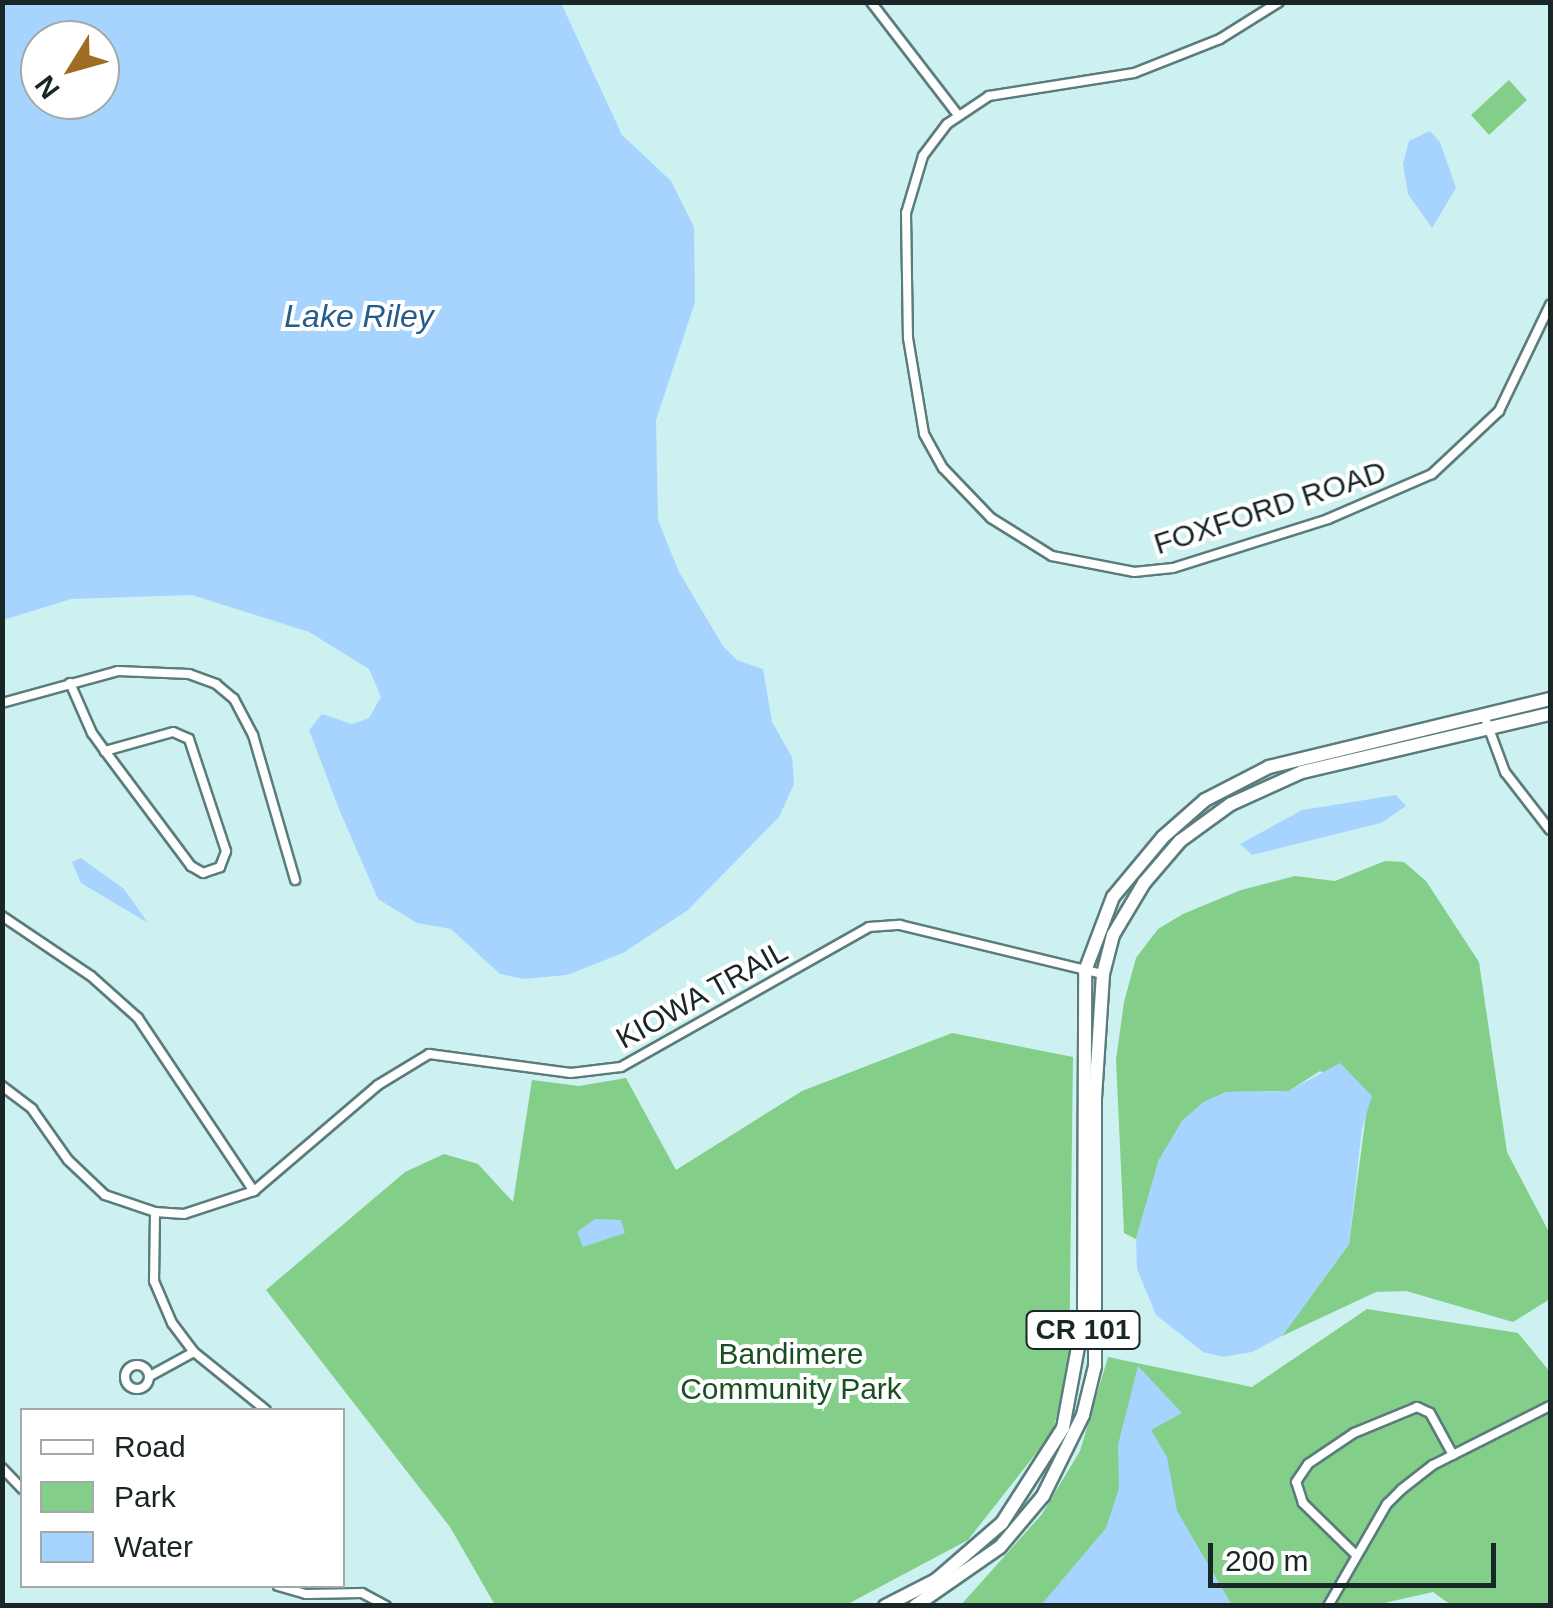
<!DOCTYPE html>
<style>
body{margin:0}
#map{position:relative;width:1553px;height:1608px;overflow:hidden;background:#cdf1f1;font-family:Arial,sans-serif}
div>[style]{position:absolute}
.green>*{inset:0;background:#83cf89}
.water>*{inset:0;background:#a7d4ff}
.roads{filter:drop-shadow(2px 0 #5b7c7d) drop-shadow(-2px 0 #5b7c7d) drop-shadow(0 2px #5b7c7d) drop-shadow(0 -2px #5b7c7d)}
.minor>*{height:8px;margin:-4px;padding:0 4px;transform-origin:4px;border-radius:4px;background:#fff}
.minor>.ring{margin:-4px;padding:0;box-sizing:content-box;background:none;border:8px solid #fff;border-radius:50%}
.primary>*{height:12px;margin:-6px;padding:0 6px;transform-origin:6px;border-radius:6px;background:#fff}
span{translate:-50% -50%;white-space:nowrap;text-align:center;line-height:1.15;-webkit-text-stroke:8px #fff;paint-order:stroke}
.shield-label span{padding:2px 8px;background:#fff;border:2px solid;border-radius:8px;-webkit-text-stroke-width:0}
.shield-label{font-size:28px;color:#182626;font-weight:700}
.street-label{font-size:30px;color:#182626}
.park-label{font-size:30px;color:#194f21}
.water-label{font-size:32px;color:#265b8a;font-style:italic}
.frame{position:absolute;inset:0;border:5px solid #182626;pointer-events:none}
.legend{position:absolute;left:20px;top:1408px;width:325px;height:180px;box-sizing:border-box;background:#fff;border:2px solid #a3a8a8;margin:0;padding:12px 18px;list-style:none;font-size:30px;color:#182626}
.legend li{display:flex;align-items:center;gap:20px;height:50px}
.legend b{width:50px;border:2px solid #a3a8a8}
.north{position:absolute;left:20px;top:20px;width:100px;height:100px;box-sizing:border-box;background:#fff;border:2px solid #a3a8a8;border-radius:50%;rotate:233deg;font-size:28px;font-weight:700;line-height:40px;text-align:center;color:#182626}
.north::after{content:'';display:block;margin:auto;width:35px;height:45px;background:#a06c24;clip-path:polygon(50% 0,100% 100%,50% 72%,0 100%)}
.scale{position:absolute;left:1208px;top:1543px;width:288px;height:45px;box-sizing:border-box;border:5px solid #182626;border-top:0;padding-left:12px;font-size:30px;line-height:35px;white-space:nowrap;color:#182626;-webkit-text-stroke:8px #fff;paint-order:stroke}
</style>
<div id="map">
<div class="green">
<div style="clip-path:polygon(1509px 80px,1527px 100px,1489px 135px,1471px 115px)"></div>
<div style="clip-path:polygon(1385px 861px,1404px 862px,1426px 881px,1479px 962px,1507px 1152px,1550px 1234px,1550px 1299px,1513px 1322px,1406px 1291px,1376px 1292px,1282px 1336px,1349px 1244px,1368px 1099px,1320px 1071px,1289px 1091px,1226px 1092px,1204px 1102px,1183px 1120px,1159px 1160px,1136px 1239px,1124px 1233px,1116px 1060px,1124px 1002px,1136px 958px,1158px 929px,1183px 914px,1241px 890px,1295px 876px,1335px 881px)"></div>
<div style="clip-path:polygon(952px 1033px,1073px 1057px,1069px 1371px,1052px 1433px,968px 1540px,846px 1605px,495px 1605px,450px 1527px,266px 1290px,405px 1172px,444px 1154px,478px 1164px,513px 1202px,532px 1080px,579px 1086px,626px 1078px,676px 1170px,802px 1091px)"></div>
<div style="clip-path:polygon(1367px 1309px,1518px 1333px,1550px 1372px,1550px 1605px,1451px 1605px,1433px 1592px,1371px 1606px,960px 1606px,1042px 1514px,1080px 1451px,1108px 1357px,1252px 1387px)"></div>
</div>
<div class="water">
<div style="clip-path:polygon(evenodd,3px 2px,561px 3px,622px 135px,671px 181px,694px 227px,695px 302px,656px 420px,658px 520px,679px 572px,723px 646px,737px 660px,763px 669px,772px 722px,792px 757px,794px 784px,779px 817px,688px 910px,623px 953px,567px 975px,524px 979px,500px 974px,451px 929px,417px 923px,378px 899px,339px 809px,309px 730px,322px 714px,352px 724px,369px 718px,381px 697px,369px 669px,309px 632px,192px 595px,71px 599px,3px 620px,3px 2px,40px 40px,100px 40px,100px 100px,40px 100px,40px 40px)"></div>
<div style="clip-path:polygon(1430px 131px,1440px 142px,1456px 188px,1432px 228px,1408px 194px,1403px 164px,1409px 141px)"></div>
<div style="clip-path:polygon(1396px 795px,1406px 806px,1381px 823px,1252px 855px,1240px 844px,1302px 810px)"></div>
<div style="clip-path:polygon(81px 858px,124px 889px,148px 923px,81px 883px,72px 862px)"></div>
<div style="clip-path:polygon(1340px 1063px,1372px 1096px,1362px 1128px,1349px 1244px,1282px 1336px,1252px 1352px,1223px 1357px,1203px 1352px,1156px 1315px,1137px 1269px,1136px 1239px,1159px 1160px,1183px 1120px,1204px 1102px,1226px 1092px,1289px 1091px)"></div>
<div style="clip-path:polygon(595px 1219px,621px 1220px,625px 1233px,583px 1247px,577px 1232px)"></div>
<div style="clip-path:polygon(1138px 1366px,1182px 1413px,1151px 1430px,1167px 1457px,1177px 1511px,1232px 1605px,1041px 1605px,1106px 1528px,1119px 1488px,1118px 1445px)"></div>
</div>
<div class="roads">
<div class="minor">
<div style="left:871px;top:2px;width:143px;rotate:52.4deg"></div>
<div style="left:1279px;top:2px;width:70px;rotate:147.9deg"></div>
<div style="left:1220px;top:39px;width:92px;rotate:158.4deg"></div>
<div style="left:1134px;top:73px;width:147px;rotate:171deg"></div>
<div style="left:989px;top:96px;width:50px;rotate:146.3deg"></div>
<div style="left:947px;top:124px;width:40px;rotate:127deg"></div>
<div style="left:923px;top:156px;width:59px;rotate:106.6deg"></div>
<div style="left:906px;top:213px;width:125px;rotate:89.1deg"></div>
<div style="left:908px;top:338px;width:97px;rotate:80.5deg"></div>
<div style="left:924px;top:434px;width:39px;rotate:61deg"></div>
<div style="left:943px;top:468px;width:69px;rotate:46.2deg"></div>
<div style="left:991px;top:518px;width:72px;rotate:31.9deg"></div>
<div style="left:1052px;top:556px;width:84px;rotate:11deg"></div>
<div style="left:1134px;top:572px;width:39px;rotate:-6deg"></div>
<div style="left:1173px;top:568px;width:163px;rotate:-17.5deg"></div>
<div style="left:1328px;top:519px;width:113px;rotate:-23.4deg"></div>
<div style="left:1432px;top:474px;width:92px;rotate:-43.2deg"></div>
<div style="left:1499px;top:411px;width:118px;rotate:-64.3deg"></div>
<div style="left:70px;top:683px;width:55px;rotate:66.3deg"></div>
<div style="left:92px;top:733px;width:22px;rotate:54deg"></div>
<div style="left:105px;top:751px;width:144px;rotate:53.2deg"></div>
<div style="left:191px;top:866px;width:14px;rotate:30deg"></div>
<div style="left:203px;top:873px;width:18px;rotate:-19deg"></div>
<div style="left:220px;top:867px;width:17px;rotate:-69deg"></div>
<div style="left:226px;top:851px;width:118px;rotate:-108.3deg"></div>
<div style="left:189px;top:739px;width:17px;rotate:-156deg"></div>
<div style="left:173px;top:732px;width:71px;rotate:164.4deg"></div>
<div style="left:2px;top:703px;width:120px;rotate:-15.4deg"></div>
<div style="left:118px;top:671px;width:71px;rotate:2.4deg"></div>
<div style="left:189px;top:674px;width:29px;rotate:20deg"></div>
<div style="left:216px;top:684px;width:23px;rotate:40deg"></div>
<div style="left:234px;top:699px;width:41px;rotate:62.2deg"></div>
<div style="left:253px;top:735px;width:151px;rotate:73.8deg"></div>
<div style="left:1485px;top:718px;width:58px;rotate:69.7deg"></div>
<div style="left:1505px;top:772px;width:73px;rotate:52.2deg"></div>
<div style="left:2px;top:916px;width:107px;rotate:34deg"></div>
<div style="left:91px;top:976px;width:63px;rotate:41.8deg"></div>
<div style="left:138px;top:1018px;width:208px;rotate:56.2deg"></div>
<div style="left:2px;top:1086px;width:38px;rotate:37deg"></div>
<div style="left:32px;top:1109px;width:62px;rotate:54.8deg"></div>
<div style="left:68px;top:1160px;width:51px;rotate:43.4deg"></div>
<div style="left:105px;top:1195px;width:53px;rotate:18.8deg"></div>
<div style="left:155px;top:1212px;width:29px;rotate:4deg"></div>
<div style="left:184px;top:1214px;width:74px;rotate:-18.2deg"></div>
<div style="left:254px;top:1191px;width:163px;rotate:-40.5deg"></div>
<div style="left:378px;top:1085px;width:60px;rotate:-31.3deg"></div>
<div style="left:429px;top:1054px;width:143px;rotate:7.6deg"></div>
<div style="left:571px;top:1073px;width:50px;rotate:-6.8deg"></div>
<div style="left:621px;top:1067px;width:285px;rotate:-29.4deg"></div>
<div style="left:869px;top:927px;width:31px;rotate:-4deg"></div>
<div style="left:900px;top:925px;width:209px;rotate:13.6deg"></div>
<div style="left:155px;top:1212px;width:69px;rotate:90.8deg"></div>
<div style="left:154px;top:1281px;width:46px;rotate:66.8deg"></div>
<div style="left:172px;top:1323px;width:36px;rotate:53deg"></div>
<div style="left:194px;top:1352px;width:92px;rotate:38.9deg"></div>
<div class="ring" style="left:125px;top:1365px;width:16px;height:16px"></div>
<div style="left:150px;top:1376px;width:50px;rotate:-28.6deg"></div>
<div style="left:2px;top:1468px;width:29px;rotate:46deg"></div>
<div style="left:1355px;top:1554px;width:73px;rotate:-135.6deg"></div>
<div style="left:1303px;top:1503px;width:22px;rotate:-108deg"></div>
<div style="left:1296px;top:1482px;width:22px;rotate:-56deg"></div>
<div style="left:1308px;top:1464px;width:55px;rotate:-34deg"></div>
<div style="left:1354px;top:1433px;width:68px;rotate:-22.4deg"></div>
<div style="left:1417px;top:1407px;width:14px;rotate:25deg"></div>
<div style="left:1430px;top:1413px;width:48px;rotate:61.3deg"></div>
<div style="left:278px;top:1586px;width:29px;rotate:16deg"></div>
<div style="left:306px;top:1594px;width:56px;rotate:-1deg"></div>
<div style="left:362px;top:1593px;width:27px;rotate:28deg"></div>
<div style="left:1328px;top:1606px;width:118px;rotate:-60deg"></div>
<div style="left:1387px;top:1504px;width:21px;rotate:-45deg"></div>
<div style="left:1402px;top:1489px;width:39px;rotate:-38deg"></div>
<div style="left:1433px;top:1465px;width:131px;rotate:-26.8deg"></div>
</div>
<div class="primary">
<div style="left:885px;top:1606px;width:57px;rotate:-27deg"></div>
<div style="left:936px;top:1580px;width:87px;rotate:-40.8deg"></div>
<div style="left:1002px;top:1523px;width:113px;rotate:-57.3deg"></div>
<div style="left:1063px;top:1428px;width:115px;rotate:-79.5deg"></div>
<div style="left:1084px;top:1315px;width:344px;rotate:-89.8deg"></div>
<div style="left:1085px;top:971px;width:79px;rotate:-69.3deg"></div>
<div style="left:1113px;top:897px;width:78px;rotate:-50.2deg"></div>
<div style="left:1163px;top:837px;width:56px;rotate:-41.4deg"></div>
<div style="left:1205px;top:800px;width:72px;rotate:-27.3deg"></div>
<div style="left:1269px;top:767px;width:289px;rotate:-13.6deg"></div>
<div style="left:915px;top:1606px;width:103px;rotate:-34.8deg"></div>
<div style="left:1000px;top:1547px;width:67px;rotate:-49.9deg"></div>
<div style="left:1043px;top:1496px;width:90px;rotate:-63.7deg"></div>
<div style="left:1083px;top:1415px;width:50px;rotate:-76.2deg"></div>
<div style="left:1095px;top:1366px;width:268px;rotate:-90deg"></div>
<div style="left:1095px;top:1098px;width:124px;rotate:-86.3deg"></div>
<div style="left:1103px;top:974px;width:40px;rotate:-75.6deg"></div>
<div style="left:1113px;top:935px;width:61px;rotate:-59.2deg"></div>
<div style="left:1144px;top:883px;width:55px;rotate:-49.4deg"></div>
<div style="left:1180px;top:841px;width:63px;rotate:-36deg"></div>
<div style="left:1231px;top:804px;width:78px;rotate:-24.3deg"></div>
<div style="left:1302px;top:772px;width:255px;rotate:-13.2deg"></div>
</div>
</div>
<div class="shield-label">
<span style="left:1083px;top:1330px">CR 101</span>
</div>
<div class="street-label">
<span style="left:1270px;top:508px;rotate:-18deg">FOXFORD ROAD</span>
<span style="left:702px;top:995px;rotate:-29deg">KIOWA TRAIL</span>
</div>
<div class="park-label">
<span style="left:791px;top:1371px">Bandimere<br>Community Park</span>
</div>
<div class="water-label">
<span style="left:359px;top:316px">Lake Riley</span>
</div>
<div class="frame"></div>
<ul class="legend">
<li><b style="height:12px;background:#fff"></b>Road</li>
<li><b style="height:28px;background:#83cf89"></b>Park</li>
<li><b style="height:28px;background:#a7d4ff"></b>Water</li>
</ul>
<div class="north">N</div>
<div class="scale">200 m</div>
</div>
